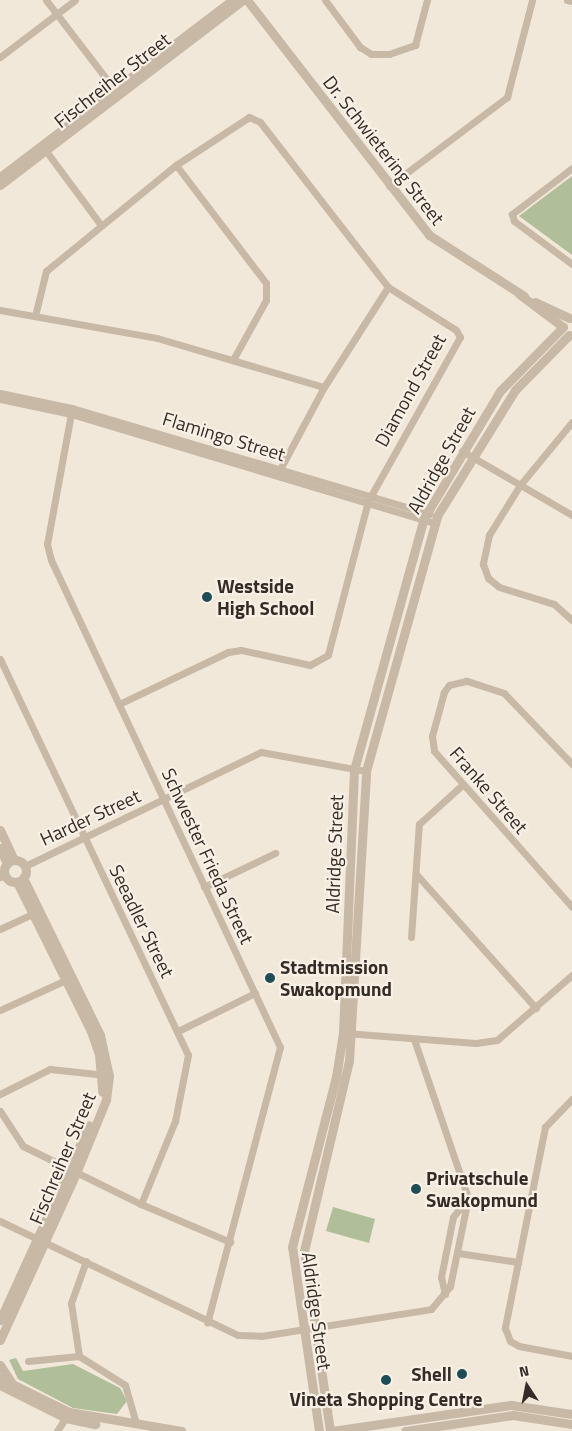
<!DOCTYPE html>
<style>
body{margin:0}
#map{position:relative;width:572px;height:1431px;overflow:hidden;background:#f1e8da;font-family:"Titillium Web",sans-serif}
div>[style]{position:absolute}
.green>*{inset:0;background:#b0bf9a}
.minor>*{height:7px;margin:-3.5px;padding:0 3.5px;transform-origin:3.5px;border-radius:3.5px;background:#c8b8a6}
.tertiary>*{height:9px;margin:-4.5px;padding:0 4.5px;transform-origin:4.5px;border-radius:4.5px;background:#c8b8a6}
.tertiary>.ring{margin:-4.5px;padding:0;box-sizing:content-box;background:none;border:9px solid #c8b8a6;border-radius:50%}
.dots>*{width:14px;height:14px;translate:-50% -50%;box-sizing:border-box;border:2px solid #f9f1e6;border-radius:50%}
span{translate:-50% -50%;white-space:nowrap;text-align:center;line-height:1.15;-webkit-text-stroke:4.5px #f9f1e6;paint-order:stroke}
.street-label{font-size:19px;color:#352c27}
.poi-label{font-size:19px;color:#352c27;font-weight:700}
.left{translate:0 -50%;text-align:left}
.right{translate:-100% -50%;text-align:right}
.north{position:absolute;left:502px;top:1361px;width:50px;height:50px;-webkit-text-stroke:4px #f9f1e6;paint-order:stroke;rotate:349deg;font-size:14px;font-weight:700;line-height:20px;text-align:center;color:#352c27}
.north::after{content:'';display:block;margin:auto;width:18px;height:22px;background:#352c27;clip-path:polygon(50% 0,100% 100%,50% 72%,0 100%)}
</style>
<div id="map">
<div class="green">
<div style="clip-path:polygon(572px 176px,572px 255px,519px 216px)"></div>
<div style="clip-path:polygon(333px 1207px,375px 1219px,369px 1243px,326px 1231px)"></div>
<div style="clip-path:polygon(16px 1358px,23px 1371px,73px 1364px,120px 1388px,127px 1401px,117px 1414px,73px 1408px,18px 1379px,9px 1360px)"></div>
</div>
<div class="minor">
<div style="left:46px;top:0;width:117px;rotate:52.6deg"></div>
<div style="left:325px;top:0;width:59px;rotate:53.3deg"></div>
<div style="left:360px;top:47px;width:13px;rotate:32deg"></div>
<div style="left:371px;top:54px;width:18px"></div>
<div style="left:389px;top:54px;width:28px;rotate:-19deg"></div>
<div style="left:415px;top:45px;width:47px;rotate:-75.1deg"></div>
<div style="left:567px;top:0;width:5px;rotate:11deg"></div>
<div style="left:0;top:57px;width:94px;rotate:-37.2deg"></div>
<div style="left:43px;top:147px;width:97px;rotate:53.4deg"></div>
<div style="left:176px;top:165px;width:148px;rotate:52.7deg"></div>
<div style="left:266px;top:283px;width:17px;rotate:90deg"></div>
<div style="left:266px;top:300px;width:66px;rotate:118.9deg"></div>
<div style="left:572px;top:168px;width:76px;rotate:142.5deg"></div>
<div style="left:512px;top:214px;width:7px;rotate:74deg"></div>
<div style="left:514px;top:221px;width:72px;rotate:36.6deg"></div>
<div style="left:389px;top:186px;width:148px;rotate:-37deg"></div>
<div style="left:507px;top:97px;width:100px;rotate:-75.5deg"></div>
<div style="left:0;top:310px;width:159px;rotate:10.1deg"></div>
<div style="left:157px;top:338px;width:174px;rotate:16.4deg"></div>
<div style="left:35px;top:316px;width:46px;rotate:-76.3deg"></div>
<div style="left:46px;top:271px;width:168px;rotate:-39.2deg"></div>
<div style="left:176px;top:165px;width:87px;rotate:-33.3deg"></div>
<div style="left:249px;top:117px;width:12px;rotate:24deg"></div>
<div style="left:260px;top:122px;width:209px;rotate:52.2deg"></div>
<div style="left:388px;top:287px;width:80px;rotate:32.3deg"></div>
<div style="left:456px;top:330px;width:8px;rotate:60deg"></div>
<div style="left:460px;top:337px;width:188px;rotate:119.3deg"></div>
<div style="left:368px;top:501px;width:159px;rotate:104.6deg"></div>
<div style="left:328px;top:655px;width:21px;rotate:151deg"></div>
<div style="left:310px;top:665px;width:71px;rotate:-167.7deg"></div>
<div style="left:241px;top:650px;width:13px;rotate:171deg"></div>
<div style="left:228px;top:652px;width:121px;rotate:154.5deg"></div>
<div style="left:0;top:393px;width:74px;rotate:11.8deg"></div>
<div style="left:72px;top:408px;width:373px;rotate:16.5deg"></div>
<div style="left:0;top:399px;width:73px;rotate:11.9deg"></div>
<div style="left:71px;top:414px;width:380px;rotate:16.7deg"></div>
<div style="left:72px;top:408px;width:138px;rotate:100.4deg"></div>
<div style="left:47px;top:544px;width:16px;rotate:76deg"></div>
<div style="left:51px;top:560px;width:538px;rotate:64.82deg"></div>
<div style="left:280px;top:1047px;width:285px;rotate:104.8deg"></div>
<div style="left:572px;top:422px;width:82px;rotate:129.5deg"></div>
<div style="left:520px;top:485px;width:59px;rotate:121.8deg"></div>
<div style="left:489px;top:535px;width:30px;rotate:102deg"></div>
<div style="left:483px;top:564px;width:15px;rotate:70deg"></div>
<div style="left:488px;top:578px;width:14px;rotate:39deg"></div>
<div style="left:499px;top:587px;width:58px;rotate:17.2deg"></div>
<div style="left:554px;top:604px;width:24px;rotate:42deg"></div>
<div style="left:462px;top:451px;width:127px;rotate:30.2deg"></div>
<div style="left:278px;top:473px;width:98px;rotate:-61.9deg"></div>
<div style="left:324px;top:387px;width:119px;rotate:-57.4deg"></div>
<div style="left:0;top:659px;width:438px;rotate:64.6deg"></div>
<div style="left:188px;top:1055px;width:67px;rotate:101.1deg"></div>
<div style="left:175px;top:1121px;width:90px;rotate:112.3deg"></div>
<div style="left:572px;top:764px;width:98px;rotate:-133.8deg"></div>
<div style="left:504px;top:693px;width:40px;rotate:-162deg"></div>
<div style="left:466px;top:681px;width:17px;rotate:167deg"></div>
<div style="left:449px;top:685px;width:9px;rotate:126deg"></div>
<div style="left:444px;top:692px;width:46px;rotate:105.3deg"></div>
<div style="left:432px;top:736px;width:15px;rotate:82deg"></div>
<div style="left:434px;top:751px;width:208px;rotate:48.5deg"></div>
<div style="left:25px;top:866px;width:262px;rotate:-25.8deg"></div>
<div style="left:261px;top:752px;width:107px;rotate:10.3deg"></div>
<div style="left:416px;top:874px;width:180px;rotate:48.2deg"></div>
<div style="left:0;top:877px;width:6px;rotate:-31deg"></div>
<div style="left:204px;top:887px;width:79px;rotate:-25.6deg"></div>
<div style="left:0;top:929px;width:40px;rotate:-25deg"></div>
<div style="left:411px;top:937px;width:113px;rotate:-86deg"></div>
<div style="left:419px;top:824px;width:58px;rotate:-42.2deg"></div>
<div style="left:0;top:1010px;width:77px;rotate:-24.6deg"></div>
<div style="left:178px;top:1031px;width:86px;rotate:-26.3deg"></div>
<div style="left:345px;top:1033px;width:131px;rotate:4.4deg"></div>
<div style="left:476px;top:1043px;width:21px;rotate:-8deg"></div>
<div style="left:497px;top:1040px;width:99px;rotate:-40.9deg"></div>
<div style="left:0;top:1094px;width:56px;rotate:-26.6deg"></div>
<div style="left:50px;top:1069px;width:56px;rotate:6.1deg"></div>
<div style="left:572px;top:1099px;width:39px;rotate:134deg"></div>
<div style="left:545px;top:1127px;width:205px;rotate:101.3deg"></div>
<div style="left:505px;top:1328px;width:14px;rotate:69deg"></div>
<div style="left:510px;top:1341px;width:10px;rotate:29deg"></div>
<div style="left:519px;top:1346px;width:54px;rotate:10.7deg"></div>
<div style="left:0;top:1111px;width:42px;rotate:56.7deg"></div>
<div style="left:23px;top:1146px;width:131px;rotate:26.2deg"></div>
<div style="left:141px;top:1204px;width:97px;rotate:23.1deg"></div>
<div style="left:0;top:1221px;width:264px;rotate:25.6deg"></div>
<div style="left:238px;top:1335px;width:23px;rotate:2deg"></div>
<div style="left:261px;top:1336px;width:172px;rotate:-9deg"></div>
<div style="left:431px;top:1309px;width:30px;rotate:-50deg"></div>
<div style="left:450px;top:1286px;width:90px;rotate:-78.4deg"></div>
<div style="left:468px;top:1198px;width:168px;rotate:-108.8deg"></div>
<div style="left:458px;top:1253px;width:61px;rotate:8.5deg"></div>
<div style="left:86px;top:1261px;width:45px;rotate:109.7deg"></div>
<div style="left:71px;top:1303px;width:54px;rotate:81.4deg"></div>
<div style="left:79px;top:1356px;width:54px;rotate:32.2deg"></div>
<div style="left:125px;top:1385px;width:40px;rotate:74deg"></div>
<div style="left:445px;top:1294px;width:17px;rotate:-103deg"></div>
<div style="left:441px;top:1277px;width:61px;rotate:-78.7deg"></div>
<div style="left:453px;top:1217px;width:24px;rotate:-52deg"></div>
<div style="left:28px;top:1361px;width:51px;rotate:-5.6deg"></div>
<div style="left:57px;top:1431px;width:20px;rotate:-57deg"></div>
</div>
<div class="tertiary">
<div style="left:247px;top:0;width:297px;rotate:52.2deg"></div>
<div style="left:429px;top:235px;width:113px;rotate:32.7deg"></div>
<div style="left:0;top:177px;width:292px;rotate:-37.3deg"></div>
<div style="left:0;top:185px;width:305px;rotate:-37.3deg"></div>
<div style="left:535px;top:302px;width:38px;rotate:25deg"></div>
<div style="left:0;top:830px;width:33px;rotate:65deg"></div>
<div style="left:0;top:848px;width:17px;rotate:66deg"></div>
<div class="ring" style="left:4px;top:860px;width:13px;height:13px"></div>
<div style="left:17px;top:882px;width:166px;rotate:63.6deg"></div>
<div style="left:91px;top:1031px;width:24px;rotate:71deg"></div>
<div style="left:99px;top:1054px;width:38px;rotate:85deg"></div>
<div style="left:0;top:1320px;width:214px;rotate:-65.5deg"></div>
<div style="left:0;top:1340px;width:183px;rotate:-65.5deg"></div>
<div style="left:76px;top:1173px;width:79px;rotate:-67.7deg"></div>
<div style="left:106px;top:1100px;width:24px;rotate:-83deg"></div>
<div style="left:109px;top:1076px;width:42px;rotate:-102.4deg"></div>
<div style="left:100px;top:1035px;width:175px;rotate:-116.1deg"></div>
<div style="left:0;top:1365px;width:20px;rotate:57deg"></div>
<div style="left:0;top:1378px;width:77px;rotate:26.2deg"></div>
<div style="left:69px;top:1412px;width:114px;rotate:9.6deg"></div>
<div style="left:0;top:1385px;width:74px;rotate:26.6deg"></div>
<div style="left:66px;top:1418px;width:30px;rotate:12deg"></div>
<div style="left:319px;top:1431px;width:186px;rotate:-98.3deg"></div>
<div style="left:292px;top:1247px;width:176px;rotate:-75.5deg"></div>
<div style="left:336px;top:1077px;width:45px;rotate:-81deg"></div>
<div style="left:343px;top:1033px;width:263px;rotate:-87.6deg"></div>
<div style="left:354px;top:770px;width:262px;rotate:-74.5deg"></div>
<div style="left:424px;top:518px;width:148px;rotate:-59.1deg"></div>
<div style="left:500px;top:391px;width:90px;rotate:-45.5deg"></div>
<div style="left:563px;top:327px;width:55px;rotate:-143.1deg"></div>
<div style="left:330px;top:1431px;width:182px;rotate:-98.2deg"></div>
<div style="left:304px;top:1251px;width:195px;rotate:-76.7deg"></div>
<div style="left:349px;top:1061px;width:290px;rotate:-86.6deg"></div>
<div style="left:366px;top:771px;width:265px;rotate:-74.4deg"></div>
<div style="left:437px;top:516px;width:148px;rotate:-58.2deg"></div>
<div style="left:515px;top:390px;width:77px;rotate:-45.5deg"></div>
<div style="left:332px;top:1431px;width:181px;rotate:-8.3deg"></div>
<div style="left:511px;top:1405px;width:62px;rotate:8.4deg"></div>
<div style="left:405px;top:1431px;width:109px;rotate:-8.4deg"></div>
<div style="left:513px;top:1415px;width:60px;rotate:8.7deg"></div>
</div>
<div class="dots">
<div style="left:207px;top:597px;background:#1d4d55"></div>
<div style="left:270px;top:978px;background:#1d4d55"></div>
<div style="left:416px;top:1189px;background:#1d4d55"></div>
<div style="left:462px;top:1374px;background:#1d4d55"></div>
<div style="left:386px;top:1380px;background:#1d4d55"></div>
</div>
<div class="street-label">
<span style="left:112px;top:80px;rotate:-38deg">Fischreiher Street</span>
<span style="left:384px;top:150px;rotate:52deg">Dr. Schwietering Street</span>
<span style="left:410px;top:390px;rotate:-61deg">Diamond Street</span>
<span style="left:224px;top:436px;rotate:17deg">Flamingo Street</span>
<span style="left:441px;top:460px;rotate:-61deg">Aldridge Street</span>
<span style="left:489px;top:790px;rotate:49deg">Franke Street</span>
<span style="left:90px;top:817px;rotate:-25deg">Harder Street</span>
<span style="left:334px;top:854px;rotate:-88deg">Aldridge Street</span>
<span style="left:208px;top:856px;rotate:65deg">Schwester Frieda Street</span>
<span style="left:142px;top:921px;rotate:64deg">Seeadler Street</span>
<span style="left:62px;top:1158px;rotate:-67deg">Fischreiher Street</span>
<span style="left:317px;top:1311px;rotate:82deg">Aldridge Street</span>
</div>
<div class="poi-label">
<span class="left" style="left:217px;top:597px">Westside<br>High School</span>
<span class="left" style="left:280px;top:978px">Stadtmission<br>Swakopmund</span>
<span class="left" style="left:426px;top:1189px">Privatschule<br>Swakopmund</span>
<span class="right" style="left:452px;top:1374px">Shell</span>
<span style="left:386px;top:1399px">Vineta Shopping Centre</span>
</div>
<div class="north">N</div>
</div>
